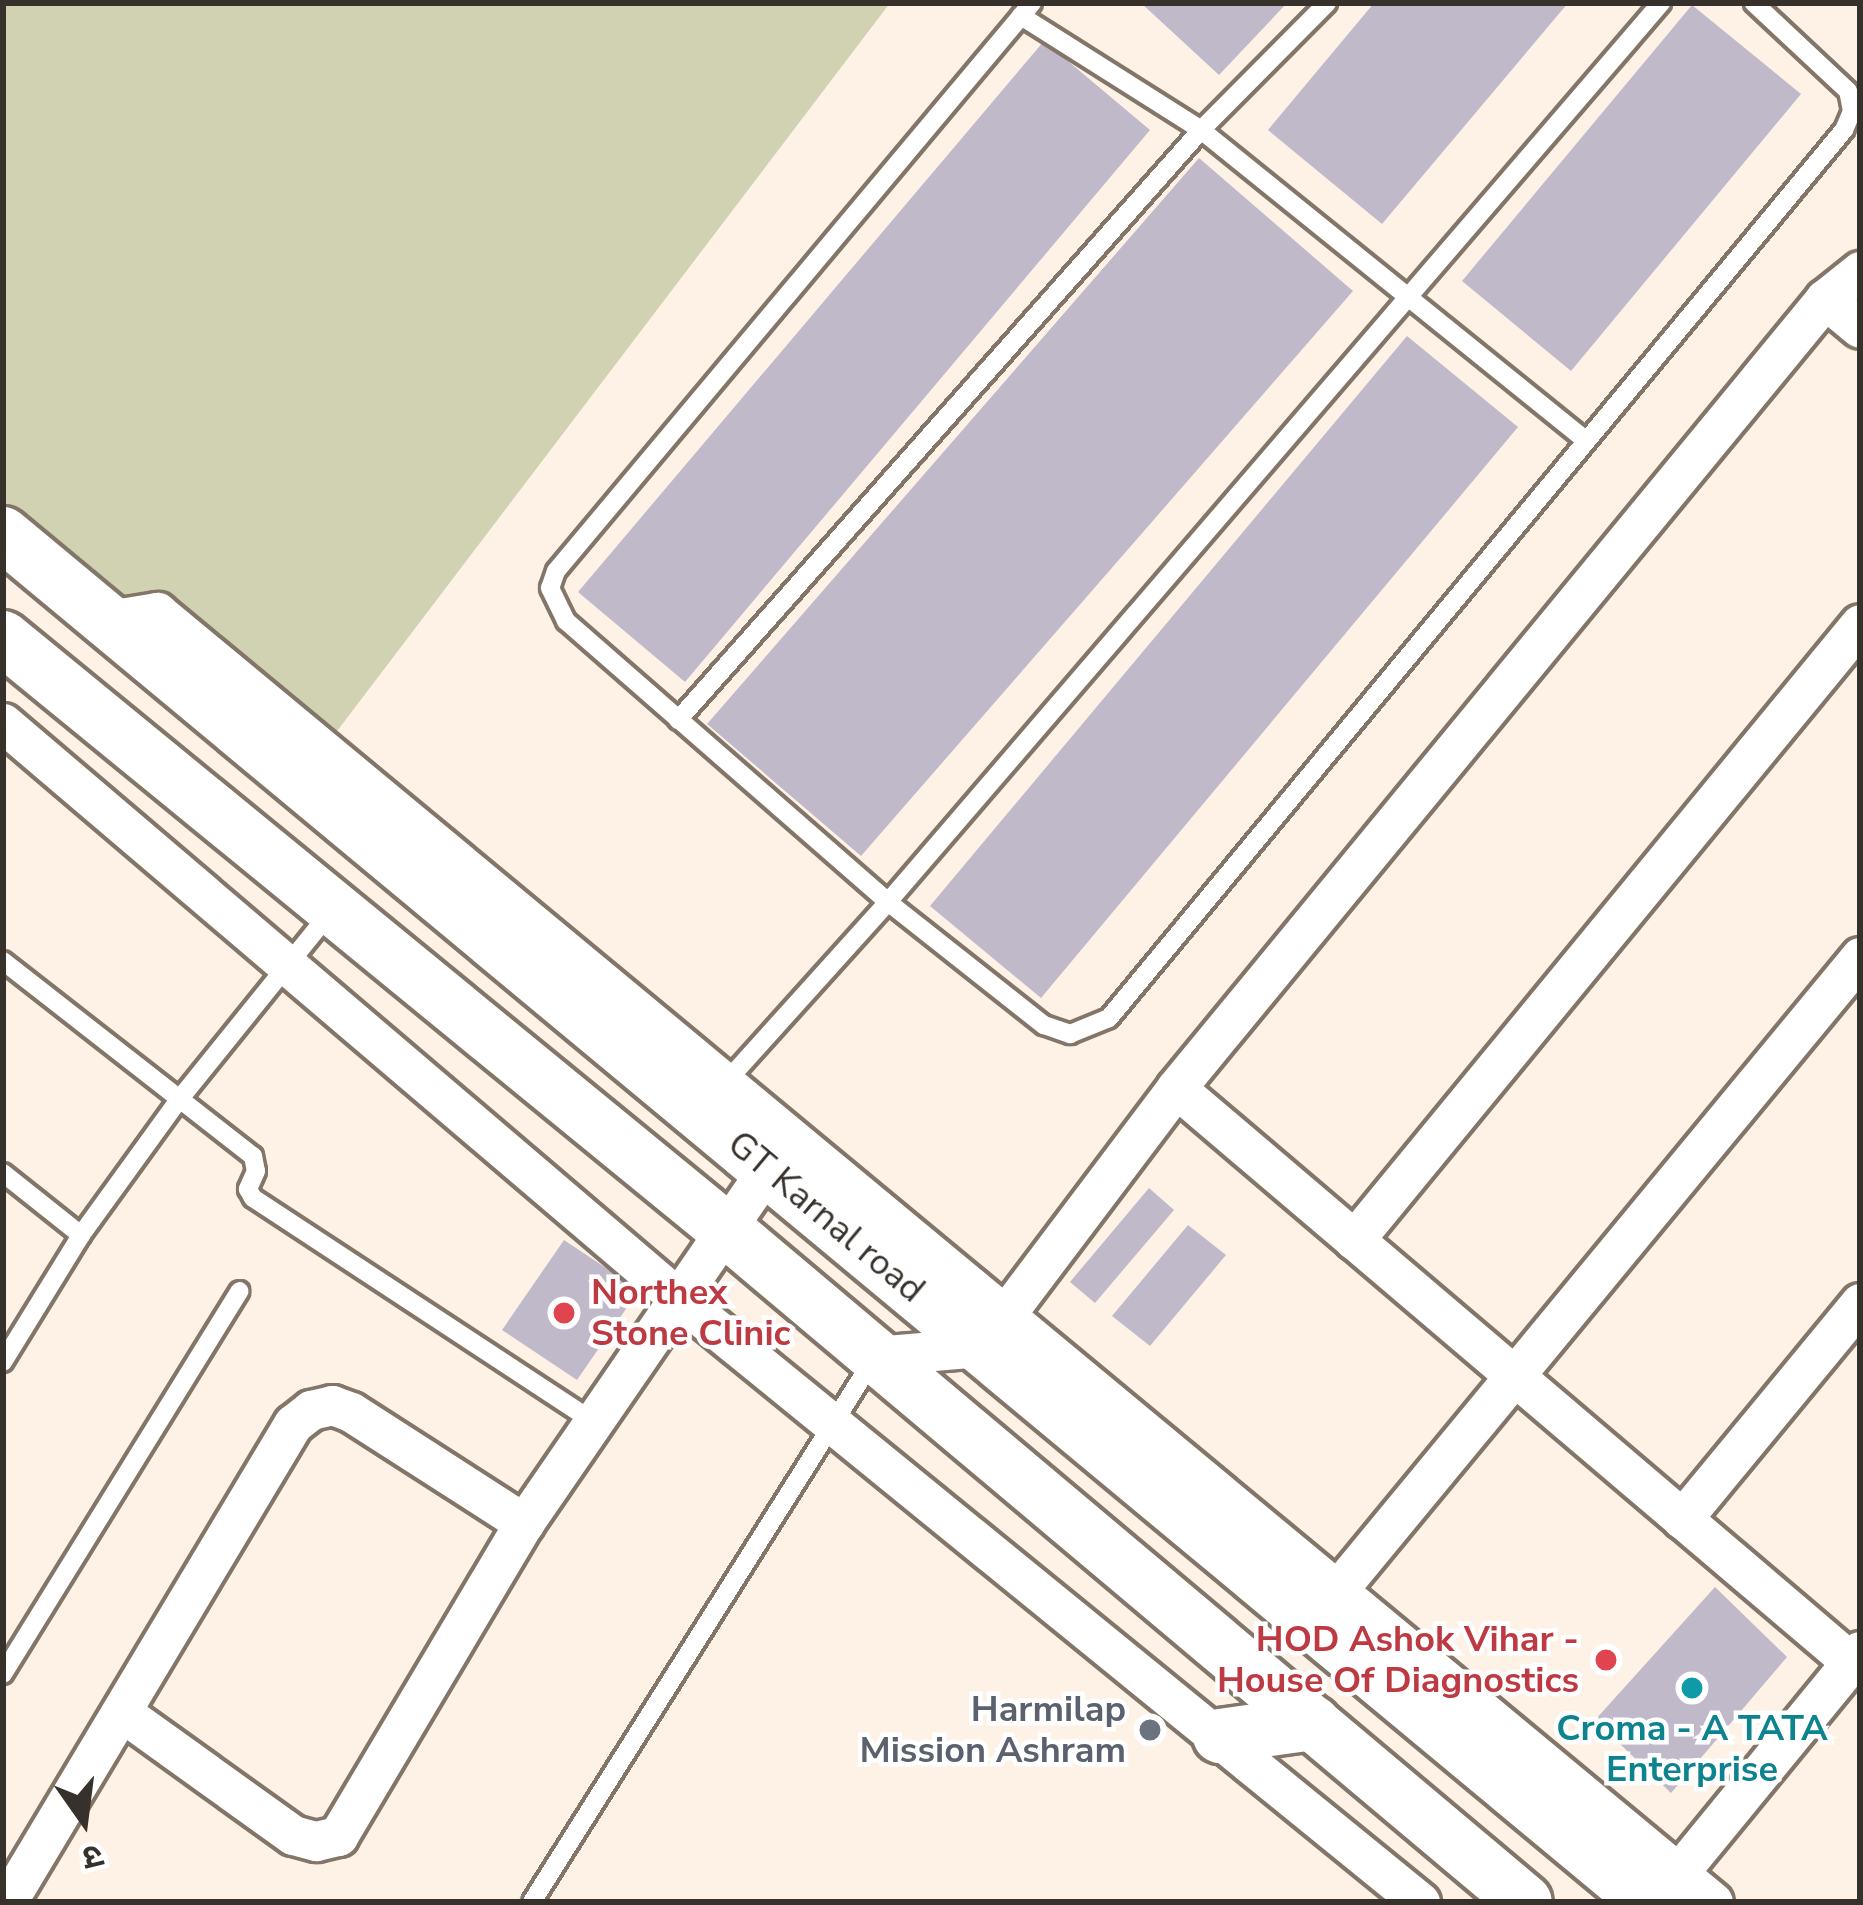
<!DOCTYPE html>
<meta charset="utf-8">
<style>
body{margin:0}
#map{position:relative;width:1863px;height:1905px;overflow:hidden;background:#fef2e6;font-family:"Nunito Sans","Noto Sans Devanagari",sans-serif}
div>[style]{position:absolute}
.green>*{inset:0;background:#d0d2b2}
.building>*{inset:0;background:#c0b9ca}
.roads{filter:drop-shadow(3px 0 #837669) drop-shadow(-3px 0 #837669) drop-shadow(0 3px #837669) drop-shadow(0 -3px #837669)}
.lane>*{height:18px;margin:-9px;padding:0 9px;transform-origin:9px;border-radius:9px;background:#fff}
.street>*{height:39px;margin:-19.5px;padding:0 19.5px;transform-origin:19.5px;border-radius:19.5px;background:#fff}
.secondary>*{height:54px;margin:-27px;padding:0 27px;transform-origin:27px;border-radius:27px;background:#fff}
.dots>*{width:33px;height:33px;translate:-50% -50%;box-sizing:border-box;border:6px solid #fff;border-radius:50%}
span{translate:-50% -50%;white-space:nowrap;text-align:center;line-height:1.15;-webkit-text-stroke:9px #fff;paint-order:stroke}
.street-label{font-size:36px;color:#37312c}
.health-label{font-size:36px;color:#be3a42;font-weight:700}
.left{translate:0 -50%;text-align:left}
.right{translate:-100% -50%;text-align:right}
.worship-label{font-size:36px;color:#5b616d;font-weight:700}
.culture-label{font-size:36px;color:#0d838f;font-weight:700}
.frame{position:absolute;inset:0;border:6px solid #37312c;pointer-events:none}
.north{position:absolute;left:24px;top:1761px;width:120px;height:120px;-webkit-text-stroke:9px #fff;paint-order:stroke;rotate:166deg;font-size:33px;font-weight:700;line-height:48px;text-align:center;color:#37312c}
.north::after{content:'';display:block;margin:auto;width:42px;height:54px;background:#37312c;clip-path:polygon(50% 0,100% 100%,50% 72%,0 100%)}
</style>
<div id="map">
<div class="green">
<div style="clip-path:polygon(3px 3px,890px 3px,306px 772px,3px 504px)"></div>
</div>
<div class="building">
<div style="clip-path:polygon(1141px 3px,1287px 3px,1219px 75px)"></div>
<div style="clip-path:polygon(1374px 3px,1568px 3px,1382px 224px,1268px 130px)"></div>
<div style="clip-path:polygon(1692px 5px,1801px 94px,1571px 371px,1462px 281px)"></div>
<div style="clip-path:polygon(1044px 41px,1150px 130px,685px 682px,578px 592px)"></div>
<div style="clip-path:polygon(1199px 158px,1353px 291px,861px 856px,707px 724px)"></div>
<div style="clip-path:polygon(1407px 336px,1518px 427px,1041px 998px,930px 906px)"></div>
<div style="clip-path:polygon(1149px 1188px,1174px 1210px,1095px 1303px,1070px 1282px)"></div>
<div style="clip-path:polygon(1188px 1225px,1226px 1255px,1150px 1346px,1112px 1316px)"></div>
<div style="clip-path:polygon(564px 1240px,639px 1290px,577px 1380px,502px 1330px)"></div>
<div style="clip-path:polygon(1715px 1587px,1787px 1657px,1671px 1793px,1595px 1720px)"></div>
</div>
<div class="roads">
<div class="lane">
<div style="left:1032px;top:3px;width:741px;rotate:129.96deg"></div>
<div style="left:556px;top:571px;width:18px;rotate:109deg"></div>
<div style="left:550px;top:588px;width:37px;rotate:64deg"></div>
<div style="left:566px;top:621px;width:427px;rotate:41.1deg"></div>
<div style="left:888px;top:902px;width:199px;rotate:38.3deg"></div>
<div style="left:1044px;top:1025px;width:28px;rotate:19deg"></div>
<div style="left:1070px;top:1034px;width:42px;rotate:-22.3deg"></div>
<div style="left:1109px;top:1018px;width:1153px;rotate:-50.39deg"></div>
<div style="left:1844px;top:130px;width:21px;rotate:-67deg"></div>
<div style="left:1852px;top:111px;width:20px;rotate:-101deg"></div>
<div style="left:1848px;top:91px;width:129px;rotate:-136.9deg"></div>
<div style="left:1021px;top:16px;width:213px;rotate:32.3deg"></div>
<div style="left:1201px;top:130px;width:494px;rotate:38.9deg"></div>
<div style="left:678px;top:720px;width:788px;rotate:-48.44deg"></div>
<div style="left:1201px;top:130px;width:179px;rotate:-45.2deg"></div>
<div style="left:3px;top:961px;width:317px;rotate:38deg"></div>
<div style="left:253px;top:1156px;width:15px;rotate:79deg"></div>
<div style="left:256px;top:1171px;width:20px;rotate:114deg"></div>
<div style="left:248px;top:1189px;width:10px;rotate:61deg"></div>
<div style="left:253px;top:1198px;width:407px;rotate:33.3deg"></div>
<div style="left:725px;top:1083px;width:244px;rotate:-48deg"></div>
<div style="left:888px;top:902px;width:1186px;rotate:-49.31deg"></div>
<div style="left:3px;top:1173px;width:100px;rotate:38.5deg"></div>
<div style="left:81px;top:1235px;width:165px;rotate:-54.1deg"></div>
<div style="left:178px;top:1101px;width:240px;rotate:-51.1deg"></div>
<div style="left:3px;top:1362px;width:149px;rotate:-58.4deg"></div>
<div style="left:3px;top:1674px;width:450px;rotate:-58.3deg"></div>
<div style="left:532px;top:1902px;width:637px;rotate:-57.83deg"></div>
</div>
<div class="street">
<div style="left:1825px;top:299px;width:45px;rotate:39.6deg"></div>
<div style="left:108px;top:620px;width:50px;rotate:-9.3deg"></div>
<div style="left:157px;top:612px;width:2021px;rotate:39.66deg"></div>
<div style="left:3px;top:723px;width:887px;rotate:40.43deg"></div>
<div style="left:678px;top:1298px;width:957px;rotate:39.15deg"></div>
<div style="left:1176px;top:1088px;width:886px;rotate:40.38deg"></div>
<div style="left:1354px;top:1240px;width:797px;rotate:-50.6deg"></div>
<div style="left:875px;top:1356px;width:106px;rotate:-4.9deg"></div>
<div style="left:981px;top:1347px;width:324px;rotate:-53deg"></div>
<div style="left:1176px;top:1088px;width:1022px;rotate:-50.56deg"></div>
<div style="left:1825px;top:299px;width:45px;rotate:-38.7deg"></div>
<div style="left:1682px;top:1519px;width:280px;rotate:-50.5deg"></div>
<div style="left:1321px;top:1610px;width:847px;rotate:-50.46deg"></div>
<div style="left:123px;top:1713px;width:209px;rotate:35.7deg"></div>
<div style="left:293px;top:1835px;width:24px;rotate:15deg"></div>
<div style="left:316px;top:1841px;width:23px;rotate:-13deg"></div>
<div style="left:338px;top:1836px;width:364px;rotate:-59.3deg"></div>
<div style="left:524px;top:1523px;width:429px;rotate:-55.5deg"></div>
<div style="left:1662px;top:1893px;width:313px;rotate:-50.7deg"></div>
<div style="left:7px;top:1902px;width:557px;rotate:-59.11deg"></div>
<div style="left:293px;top:1424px;width:23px;rotate:-38deg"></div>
<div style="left:311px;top:1410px;width:22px;rotate:-13deg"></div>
<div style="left:332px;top:1405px;width:20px;rotate:20deg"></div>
<div style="left:351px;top:1412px;width:206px;rotate:32.7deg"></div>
</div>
<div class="secondary">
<div style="left:3px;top:534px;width:2139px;rotate:39.75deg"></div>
<div style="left:3px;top:638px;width:933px;rotate:39.3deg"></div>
<div style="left:725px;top:1229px;width:1045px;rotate:40.07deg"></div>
<div style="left:1220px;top:1736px;width:94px;rotate:-8deg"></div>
</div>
</div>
<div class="dots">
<div style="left:564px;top:1313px;background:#e0444e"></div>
<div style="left:1606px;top:1660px;background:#e0444e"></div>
<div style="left:1692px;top:1688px;background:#0f9aa8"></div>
<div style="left:1150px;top:1730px;background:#6b7280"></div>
</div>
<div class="street-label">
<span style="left:826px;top:1217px;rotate:40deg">GT Karnal road</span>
</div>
<div class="health-label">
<span class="left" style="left:591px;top:1313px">Northex<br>Stone Clinic</span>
<span class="right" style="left:1579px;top:1660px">HOD Ashok Vihar -<br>House Of Diagnostics</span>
</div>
<div class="worship-label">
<span class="right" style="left:1126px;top:1730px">Harmilap<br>Mission Ashram</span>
</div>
<div class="culture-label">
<span style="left:1692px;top:1749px">Croma - A TATA<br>Enterprise</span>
</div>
<div class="frame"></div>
<div class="north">उ</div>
</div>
